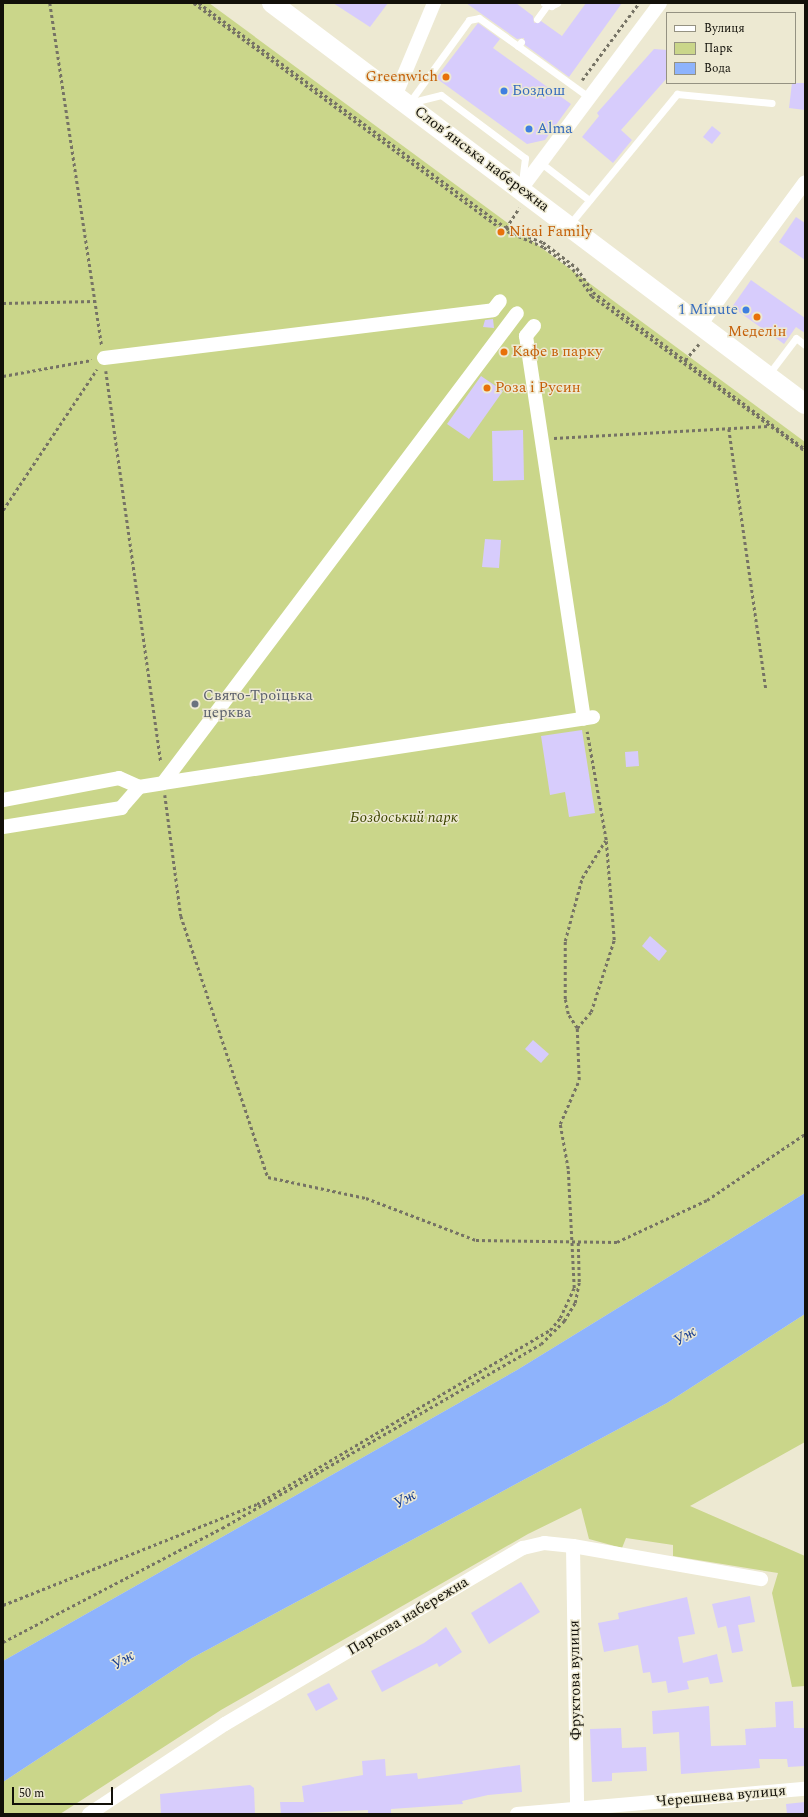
<!DOCTYPE html>
<meta charset="utf-8">
<style>
body{margin:0}
#map{position:relative;width:808px;height:1817px;overflow:hidden;background:#ede9d2;font-family:Spectral,serif}
div>[style]{position:absolute}
.green>*{inset:0;background:#cad68a}
.water>*{inset:0;background:#8eb3fc}
.building>*{inset:0;background:#d7ccfc}
.path>*{height:2.5px;margin-top:-1.25px;transform-origin:0;background:repeating-linear-gradient(90deg,#767365 0 3px,transparent 0 6px)}
.lane>*{height:7px;margin:-3.5px;padding:0 3.5px;transform-origin:3.5px;border-radius:3.5px;background:#fff}
.street>*{height:14px;margin:-7px;padding:0 7px;transform-origin:7px;border-radius:7px;background:#fff}
.secondary>*{height:20px;margin:-10px;padding:0 10px;transform-origin:10px;border-radius:10px;background:#fff}
.dots>*{width:11px;height:11px;translate:-50% -50%;box-sizing:border-box;border:2px solid #ede9d2;border-radius:50%}
span{translate:-50% -50%;white-space:nowrap;text-align:center;line-height:1.15;-webkit-text-stroke:3px #ede9d2;paint-order:stroke}
.food-label{font-size:15px;color:#c56008}
.right{translate:-100% -50%;text-align:right}
.left{translate:0 -50%;text-align:left}
.shop-label{font-size:15px;color:#366cbe}
.street-label{font-size:15px;color:#121009}
.worship-label{font-size:15px;color:#5b616d}
.park-label{font-size:15px;color:#3e4500;font-style:italic}
.water-label{font-size:16px;color:#193e90;font-style:italic}
.frame{position:absolute;inset:0;border:4px solid #121009;pointer-events:none}
.legend{position:absolute;left:666px;top:12px;width:130px;height:72px;box-sizing:border-box;background:#ede9d2;border:1px solid #959282;margin:0;padding:5px 7px;list-style:none;font-size:12px;color:#121009}
.legend li{display:flex;align-items:center;gap:8px;height:20px}
.legend b{width:20px;border:1px solid #959282}
.scale{position:absolute;left:12px;top:1787px;width:101px;height:18px;box-sizing:border-box;border:2px solid #121009;border-top:0;padding-left:5px;font-size:12px;line-height:14px;white-space:nowrap;color:#121009;-webkit-text-stroke:3px #ede9d2;paint-order:stroke}
</style>
<div id="map">
<div class="green">
<div style="clip-path:polygon(3px 3px,209px 3px,805px 442px,805px 1193px,517px 1370px,3px 1661px)"></div>
<div style="clip-path:polygon(805px 1314px,805px 1442px,690px 1506px,805px 1556px,805px 1686px,792px 1687px,772px 1593px,778px 1573px,673px 1556px,673px 1545px,626px 1538px,622px 1548px,589px 1539px,581px 1508px,528px 1534px,221px 1710px,60px 1814px,3px 1814px,3px 1782px,192px 1658px,667px 1403px)"></div>
</div>
<div class="water">
<div style="clip-path:polygon(805px 1193px,805px 1314px,667px 1403px,192px 1658px,3px 1782px,3px 1661px,517px 1370px)"></div>
</div>
<div class="building">
<div style="clip-path:polygon(333px 3px,388px 3px,370px 27px)"></div>
<div style="clip-path:polygon(466px 3px,516px 3px,533px 16px,534px 23px,541px 21px,562px 36px,586px 3px,622px 3px,569px 77px,525px 45px,524px 38px,517px 39px)"></div>
<div style="clip-path:polygon(478px 23px,500px 39px,493px 48px,571px 104px,545px 140px,527px 144px,436px 78px)"></div>
<div style="clip-path:polygon(654px 49px,667px 50px,667px 78px,621px 130px,632px 140px,613px 163px,582px 137px,599px 116px,597px 113px)"></div>
<div style="clip-path:polygon(792px 83px,805px 83px,805px 110px,789px 108px)"></div>
<div style="clip-path:polygon(712px 126px,721px 133px,712px 144px,703px 137px)"></div>
<div style="clip-path:polygon(796px 217px,805px 223px,805px 260px,779px 242px)"></div>
<div style="clip-path:polygon(751px 280px,805px 318px,805px 333px,796px 327px,784px 344px,732px 307px)"></div>
<div style="clip-path:polygon(493px 319px,494px 328px,483px 327px,485px 320px)"></div>
<div style="clip-path:polygon(481px 376px,503px 391px,469px 439px,447px 424px)"></div>
<div style="clip-path:polygon(523px 430px,524px 480px,493px 481px,492px 431px)"></div>
<div style="clip-path:polygon(485px 539px,501px 540px,499px 568px,482px 567px)"></div>
<div style="clip-path:polygon(582px 730px,595px 813px,569px 817px,565px 792px,550px 795px,541px 736px)"></div>
<div style="clip-path:polygon(638px 751px,639px 766px,626px 767px,625px 752px)"></div>
<div style="clip-path:polygon(650px 936px,667px 951px,659px 961px,642px 946px)"></div>
<div style="clip-path:polygon(533px 1040px,549px 1054px,541px 1063px,525px 1049px)"></div>
<div style="clip-path:polygon(521px 1582px,540px 1612px,489px 1644px,471px 1613px)"></div>
<div style="clip-path:polygon(750px 1596px,755px 1622px,738px 1625px,743px 1651px,732px 1653px,726px 1626px,718px 1628px,712px 1604px)"></div>
<div style="clip-path:polygon(687px 1597px,695px 1634px,678px 1637px,683px 1663px,717px 1654px,723px 1682px,710px 1684px,708px 1677px,687px 1681px,689px 1689px,668px 1693px,666px 1681px,652px 1683px,650px 1672px,643px 1673px,638px 1645px,604px 1652px,598px 1623px,619px 1619px,618px 1613px)"></div>
<div style="clip-path:polygon(446px 1627px,462px 1652px,439px 1667px,437px 1663px,382px 1692px,371px 1671px,424px 1643px)"></div>
<div style="clip-path:polygon(329px 1683px,338px 1699px,316px 1711px,307px 1694px)"></div>
<div style="clip-path:polygon(793px 1701px,794px 1728px,804px 1728px,805px 1766px,788px 1767px,787px 1759px,759px 1759px,760px 1768px,681px 1774px,679px 1732px,653px 1734px,652px 1711px,709px 1706px,711px 1746px,746px 1745px,745px 1729px,776px 1727px,775px 1702px)"></div>
<div style="clip-path:polygon(621px 1728px,622px 1748px,646px 1747px,647px 1771px,612px 1773px,612px 1781px,592px 1782px,590px 1729px)"></div>
<div style="clip-path:polygon(385px 1759px,386px 1776px,417px 1773px,418px 1779px,520px 1765px,522px 1792px,488px 1795px,462px 1801px,463px 1804px,391px 1809px,391px 1813px,368px 1814px,368px 1810px,281px 1814px,280px 1802px,304px 1802px,302px 1786px,363px 1775px,362px 1761px)"></div>
<div style="clip-path:polygon(250px 1785px,254px 1788px,255px 1814px,161px 1814px,160px 1794px)"></div>
<div style="clip-path:polygon(805px 1802px,805px 1814px,787px 1814px,786px 1804px)"></div>
</div>
<div class="path">
<div style="left:50px;top:3px;width:347px;rotate:81.4deg"></div>
<div style="left:194px;top:3px;width:382px;rotate:36.3deg"></div>
<div style="left:502px;top:229px;width:46px;rotate:23.2deg"></div>
<div style="left:544px;top:247px;width:36px;rotate:37deg"></div>
<div style="left:573px;top:269px;width:33px;rotate:55deg"></div>
<div style="left:592px;top:296px;width:263px;rotate:36deg"></div>
<div style="left:199px;top:3px;width:381px;rotate:36.2deg"></div>
<div style="left:506px;top:228px;width:40px;rotate:21deg"></div>
<div style="left:543px;top:242px;width:43px;rotate:37.4deg"></div>
<div style="left:577px;top:268px;width:29px;rotate:56deg"></div>
<div style="left:593px;top:292px;width:264px;rotate:36.5deg"></div>
<div style="left:582px;top:80px;width:96px;rotate:-53.5deg"></div>
<div style="left:506px;top:228px;width:24px;rotate:-57deg"></div>
<div style="left:3px;top:303px;width:92px;rotate:-1.2deg"></div>
<div style="left:685px;top:360px;width:21px;rotate:-49deg"></div>
<div style="left:106px;top:371px;width:395px;rotate:82deg"></div>
<div style="left:3px;top:376px;width:90px;rotate:-10.2deg"></div>
<div style="left:729px;top:429px;width:263px;rotate:81.9deg"></div>
<div style="left:554px;top:438px;width:215px;rotate:-3.2deg"></div>
<div style="left:3px;top:510px;width:169px;rotate:-56.3deg"></div>
<div style="left:165px;top:795px;width:122px;rotate:82.5deg"></div>
<div style="left:181px;top:916px;width:275px;rotate:71.6deg"></div>
<div style="left:268px;top:1177px;width:100px;rotate:12.1deg"></div>
<div style="left:366px;top:1198px;width:118px;rotate:20.9deg"></div>
<div style="left:476px;top:1240px;width:141px;rotate:0.8deg"></div>
<div style="left:617px;top:1242px;width:99px;rotate:-25deg"></div>
<div style="left:707px;top:1200px;width:118px;rotate:-34deg"></div>
<div style="left:577px;top:1028px;width:17px;rotate:-123deg"></div>
<div style="left:568px;top:1014px;width:15px;rotate:-101deg"></div>
<div style="left:565px;top:999px;width:58px;rotate:-90deg"></div>
<div style="left:565px;top:941px;width:65px;rotate:-74.9deg"></div>
<div style="left:582px;top:878px;width:44px;rotate:-58.1deg"></div>
<div style="left:3px;top:1605px;width:273px;rotate:-21.7deg"></div>
<div style="left:257px;top:1504px;width:341px;rotate:-30.7deg"></div>
<div style="left:550px;top:1330px;width:16px;rotate:-50deg"></div>
<div style="left:560px;top:1318px;width:33px;rotate:-65deg"></div>
<div style="left:574px;top:1288px;width:119px;rotate:-92.9deg"></div>
<div style="left:568px;top:1169px;width:46px;rotate:-100.1deg"></div>
<div style="left:560px;top:1124px;width:48px;rotate:-66.6deg"></div>
<div style="left:579px;top:1080px;width:52px;rotate:-92.2deg"></div>
<div style="left:577px;top:1028px;width:21px;rotate:-49deg"></div>
<div style="left:591px;top:1012px;width:76px;rotate:-72.3deg"></div>
<div style="left:614px;top:940px;width:100px;rotate:-94.6deg"></div>
<div style="left:606px;top:840px;width:110px;rotate:-100deg"></div>
<div style="left:3px;top:1642px;width:247px;rotate:-27.5deg"></div>
<div style="left:222px;top:1528px;width:368px;rotate:-30deg"></div>
<div style="left:541px;top:1344px;width:33px;rotate:-45deg"></div>
<div style="left:564px;top:1321px;width:21px;rotate:-59deg"></div>
<div style="left:575px;top:1303px;width:21px;rotate:-79deg"></div>
<div style="left:579px;top:1282px;width:42px;rotate:-91.4deg"></div>
</div>
<div class="lane">
<div style="left:544px;top:3px;width:8px;rotate:23deg"></div>
<div style="left:551px;top:6px;width:7px;rotate:-27deg"></div>
<div style="left:537px;top:19px;width:17px;rotate:-54deg"></div>
<div style="left:518px;top:46px;width:89px;rotate:35.8deg"></div>
<div style="left:409px;top:103px;width:33px;rotate:-14deg"></div>
<div style="left:441px;top:95px;width:105px;rotate:36.9deg"></div>
<div style="left:525px;top:158px;width:24px;rotate:97deg"></div>
<div style="left:409px;top:103px;width:102px;rotate:-54.1deg"></div>
<div style="left:469px;top:20px;width:10px;rotate:-11deg"></div>
<div style="left:479px;top:18px;width:48px;rotate:35.7deg"></div>
<div style="left:518px;top:46px;width:5px;rotate:-53deg"></div>
<div style="left:541px;top:163px;width:61px;rotate:37.6deg"></div>
<div style="left:569px;top:225px;width:170px;rotate:-50.5deg"></div>
<div style="left:677px;top:94px;width:95px;rotate:5.4deg"></div>
<div style="left:768px;top:375px;width:46px;rotate:-52.9deg"></div>
<div style="left:796px;top:338px;width:11px;rotate:38deg"></div>
</div>
<div class="street">
<div style="left:396px;top:94px;width:99px;rotate:-67.3deg"></div>
<div style="left:521px;top:189px;width:232px;rotate:-53.2deg"></div>
<div style="left:700px;top:325px;width:177px;rotate:-53.7deg"></div>
<div style="left:534px;top:326px;width:13px;rotate:129deg"></div>
<div style="left:526px;top:336px;width:387px;rotate:81.4deg"></div>
<div style="left:104px;top:358px;width:392px;rotate:-7deg"></div>
<div style="left:493px;top:310px;width:11px;rotate:-52deg"></div>
<div style="left:163px;top:783px;width:588px;rotate:-53.01deg"></div>
<div style="left:3px;top:800px;width:118px;rotate:-10.7deg"></div>
<div style="left:119px;top:778px;width:22px;rotate:24deg"></div>
<div style="left:3px;top:827px;width:120px;rotate:-9.1deg"></div>
<div style="left:121px;top:808px;width:28px;rotate:-49deg"></div>
<div style="left:139px;top:787px;width:24px;rotate:-9deg"></div>
<div style="left:163px;top:783px;width:435px;rotate:-8.7deg"></div>
<div style="left:573px;top:1546px;width:268px;rotate:89.1deg"></div>
<div style="left:89px;top:1814px;width:163px;rotate:-33.5deg"></div>
<div style="left:225px;top:1724px;width:346px;rotate:-30.6deg"></div>
<div style="left:523px;top:1548px;width:22px;rotate:-13deg"></div>
<div style="left:544px;top:1543px;width:29px;rotate:6deg"></div>
<div style="left:573px;top:1546px;width:191px;rotate:10deg"></div>
<div style="left:517px;top:1814px;width:289px;rotate:-5deg"></div>
</div>
<div class="secondary">
<div style="left:272px;top:3px;width:667px;rotate:36.96deg"></div>
</div>
<div class="dots">
<div style="left:446px;top:77px;background:#e8710a"></div>
<div style="left:504px;top:91px;background:#3f7fe0"></div>
<div style="left:529px;top:129px;background:#3f7fe0"></div>
<div style="left:501px;top:232px;background:#e8710a"></div>
<div style="left:746px;top:310px;background:#3f7fe0"></div>
<div style="left:757px;top:317px;background:#e8710a"></div>
<div style="left:504px;top:352px;background:#e8710a"></div>
<div style="left:487px;top:388px;background:#e8710a"></div>
<div style="left:195px;top:704px;background:#6b7280"></div>
</div>
<div class="food-label">
<span class="right" style="left:438px;top:77px">Greenwich</span>
<span class="left" style="left:509px;top:232px">Nitai Family</span>
<span style="left:757px;top:332px">Меделін</span>
<span class="left" style="left:512px;top:352px">Кафе в парку</span>
<span class="left" style="left:495px;top:388px">Роза і Русин</span>
</div>
<div class="shop-label">
<span class="left" style="left:512px;top:91px">Боздош</span>
<span class="left" style="left:537px;top:129px">Alma</span>
<span class="right" style="left:738px;top:310px">1 Minute</span>
</div>
<div class="street-label">
<span style="left:482px;top:159px;rotate:37deg">Словʼянська набережна</span>
<span style="left:408px;top:1616px;rotate:-31deg">Паркова набережна</span>
<span style="left:575px;top:1680px;rotate:-91deg">Фруктова вулиця</span>
<span style="left:721px;top:1796px;rotate:-5deg">Черешнева вулиця</span>
</div>
<div class="worship-label">
<span class="left" style="left:203px;top:704px">Свято-Троїцька<br>церква</span>
</div>
<div class="park-label">
<span style="left:404px;top:818px">Боздоський парк</span>
</div>
<div class="water-label">
<span style="left:685px;top:1336px;rotate:-31deg">Уж</span>
<span style="left:405px;top:1499px;rotate:-29deg">Уж</span>
<span style="left:123px;top:1660px;rotate:-31deg">Уж</span>
</div>
<div class="frame"></div>
<ul class="legend">
<li><b style="height:5px;background:#fff"></b>Вулиця</li>
<li><b style="height:11px;background:#cad68a"></b>Парк</li>
<li><b style="height:11px;background:#8eb3fc"></b>Вода</li>
</ul>
<div class="scale">50 m</div>
</div>
